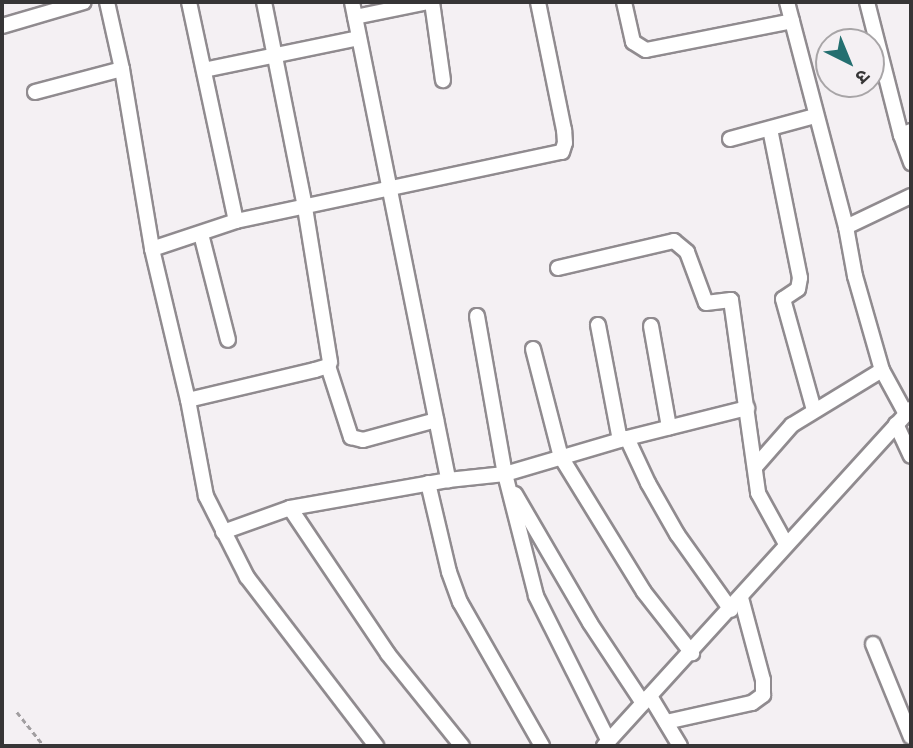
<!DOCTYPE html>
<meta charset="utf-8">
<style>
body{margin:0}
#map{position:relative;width:913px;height:748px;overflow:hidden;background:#f4f0f3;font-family:"Titillium Web","Noto Sans Devanagari",sans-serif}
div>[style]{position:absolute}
.path>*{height:2.5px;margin-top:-1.25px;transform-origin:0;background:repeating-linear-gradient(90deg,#a19ea0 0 5px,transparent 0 8.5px)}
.roads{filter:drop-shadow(2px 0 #908b8f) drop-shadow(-2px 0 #908b8f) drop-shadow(0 2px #908b8f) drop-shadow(0 -2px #908b8f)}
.street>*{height:14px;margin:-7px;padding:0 7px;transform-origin:7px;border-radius:7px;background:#fff}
span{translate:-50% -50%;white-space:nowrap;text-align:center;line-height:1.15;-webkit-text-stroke:5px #f4f0f3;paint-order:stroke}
.frame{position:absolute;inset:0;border:4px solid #363536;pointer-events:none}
.north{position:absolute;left:815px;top:28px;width:70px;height:70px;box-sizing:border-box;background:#f4f0f3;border:2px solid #a8a5a7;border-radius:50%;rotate:137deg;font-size:19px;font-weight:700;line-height:28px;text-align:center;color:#363536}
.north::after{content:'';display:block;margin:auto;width:24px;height:32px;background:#246f70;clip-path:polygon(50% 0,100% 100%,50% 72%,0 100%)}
</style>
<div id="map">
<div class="path">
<div style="left:17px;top:712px;width:43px;rotate:51.5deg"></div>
</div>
<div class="roads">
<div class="street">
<div style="left:107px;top:2px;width:69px;rotate:77.4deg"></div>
<div style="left:122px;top:69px;width:182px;rotate:80.5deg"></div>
<div style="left:152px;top:249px;width:155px;rotate:76.6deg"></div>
<div style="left:188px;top:400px;width:98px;rotate:79.4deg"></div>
<div style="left:206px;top:496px;width:91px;rotate:63.2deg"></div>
<div style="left:247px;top:577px;width:213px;rotate:52.6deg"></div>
<div style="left:189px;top:2px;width:224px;rotate:77.9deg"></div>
<div style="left:352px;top:2px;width:488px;rotate:78.6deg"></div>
<div style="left:432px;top:2px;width:79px;rotate:82deg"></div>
<div style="left:624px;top:2px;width:41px;rotate:77.3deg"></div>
<div style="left:633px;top:42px;width:15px;rotate:32deg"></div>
<div style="left:646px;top:50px;width:149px;rotate:-11.2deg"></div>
<div style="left:787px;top:2px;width:233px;rotate:75.3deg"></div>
<div style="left:846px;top:227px;width:50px;rotate:79.6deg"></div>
<div style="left:855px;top:276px;width:98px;rotate:74deg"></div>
<div style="left:882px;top:370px;width:50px;rotate:61.4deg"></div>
<div style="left:867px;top:2px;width:137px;rotate:75.7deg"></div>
<div style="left:355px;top:17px;width:75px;rotate:-11.6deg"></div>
<div style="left:2px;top:26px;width:85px;rotate:-16.3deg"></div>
<div style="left:204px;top:70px;width:158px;rotate:-11.7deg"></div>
<div style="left:35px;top:92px;width:90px;rotate:-14.8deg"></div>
<div style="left:770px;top:129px;width:152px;rotate:78.6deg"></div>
<div style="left:800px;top:278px;width:11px;rotate:100deg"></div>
<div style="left:798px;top:289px;width:18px;rotate:146deg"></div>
<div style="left:783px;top:299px;width:115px;rotate:74.4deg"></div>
<div style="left:911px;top:131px;width:11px;rotate:158deg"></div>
<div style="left:901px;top:135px;width:30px;rotate:70deg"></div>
<div style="left:730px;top:139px;width:88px;rotate:-15.1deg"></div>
<div style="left:846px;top:227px;width:72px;rotate:-25.5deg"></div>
<div style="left:201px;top:234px;width:109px;rotate:75.7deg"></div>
<div style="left:152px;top:249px;width:89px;rotate:-18.4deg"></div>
<div style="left:236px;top:221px;width:333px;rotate:-12deg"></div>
<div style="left:562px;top:152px;width:9px;rotate:-72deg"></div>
<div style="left:565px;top:143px;width:13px;rotate:-94deg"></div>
<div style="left:564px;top:130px;width:131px;rotate:-101.5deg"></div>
<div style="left:558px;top:268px;width:119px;rotate:-13.1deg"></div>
<div style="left:674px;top:241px;width:17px;rotate:40deg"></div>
<div style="left:687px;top:252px;width:54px;rotate:69.6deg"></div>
<div style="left:706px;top:303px;width:25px;rotate:-7deg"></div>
<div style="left:731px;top:300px;width:195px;rotate:82deg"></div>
<div style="left:758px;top:493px;width:58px;rotate:61.2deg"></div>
<div style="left:477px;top:316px;width:160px;rotate:80deg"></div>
<div style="left:505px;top:474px;width:126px;rotate:75.7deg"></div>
<div style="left:536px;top:596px;width:161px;rotate:63.4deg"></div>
<div style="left:598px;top:325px;width:117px;rotate:79.2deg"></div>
<div style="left:651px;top:326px;width:103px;rotate:79.9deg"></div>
<div style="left:533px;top:349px;width:112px;rotate:75.5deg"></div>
<div style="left:561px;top:457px;width:158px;rotate:58.4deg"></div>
<div style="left:644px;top:592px;width:78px;rotate:51.8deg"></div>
<div style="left:328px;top:366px;width:75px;rotate:72.1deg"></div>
<div style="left:351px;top:437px;width:12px;rotate:14deg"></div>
<div style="left:363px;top:440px;width:76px;rotate:-15.3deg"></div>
<div style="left:188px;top:400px;width:130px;rotate:-13.3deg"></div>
<div style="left:315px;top:370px;width:14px;rotate:-17deg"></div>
<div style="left:328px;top:366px;width:4px;rotate:-63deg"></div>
<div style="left:330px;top:362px;width:157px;rotate:-99.2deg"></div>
<div style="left:305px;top:207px;width:209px;rotate:-101.3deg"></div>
<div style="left:896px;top:424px;width:35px;rotate:65deg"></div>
<div style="left:627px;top:438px;width:50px;rotate:65deg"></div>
<div style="left:648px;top:483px;width:59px;rotate:60.4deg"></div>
<div style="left:677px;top:534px;width:93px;rotate:54.6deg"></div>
<div style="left:755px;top:467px;width:56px;rotate:-48.6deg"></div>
<div style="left:792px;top:425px;width:105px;rotate:-31.4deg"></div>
<div style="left:428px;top:483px;width:91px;rotate:76.7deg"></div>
<div style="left:449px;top:572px;width:32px;rotate:70deg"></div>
<div style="left:460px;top:602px;width:166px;rotate:60.3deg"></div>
<div style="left:515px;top:494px;width:149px;rotate:59.8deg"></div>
<div style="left:590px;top:623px;width:96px;rotate:56.5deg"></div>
<div style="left:290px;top:508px;width:176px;rotate:56.1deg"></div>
<div style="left:388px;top:654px;width:118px;rotate:51.2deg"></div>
<div style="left:223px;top:532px;width:71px;rotate:-19.7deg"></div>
<div style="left:290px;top:508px;width:160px;rotate:-10deg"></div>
<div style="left:448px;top:480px;width:57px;rotate:-6deg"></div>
<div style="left:505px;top:474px;width:127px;rotate:-16.4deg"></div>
<div style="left:627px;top:438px;width:124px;rotate:-14deg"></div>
<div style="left:873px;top:644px;width:100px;rotate:67.8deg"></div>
<div style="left:650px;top:696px;width:58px;rotate:59deg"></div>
<div style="left:666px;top:722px;width:88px;rotate:-12.5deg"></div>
<div style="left:752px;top:703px;width:14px;rotate:-36deg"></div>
<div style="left:763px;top:695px;width:15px;rotate:-90deg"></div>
<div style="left:763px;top:680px;width:85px;rotate:-105deg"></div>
<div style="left:604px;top:746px;width:456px;rotate:-47.7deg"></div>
</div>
</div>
<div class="frame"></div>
<div class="north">उ</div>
</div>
